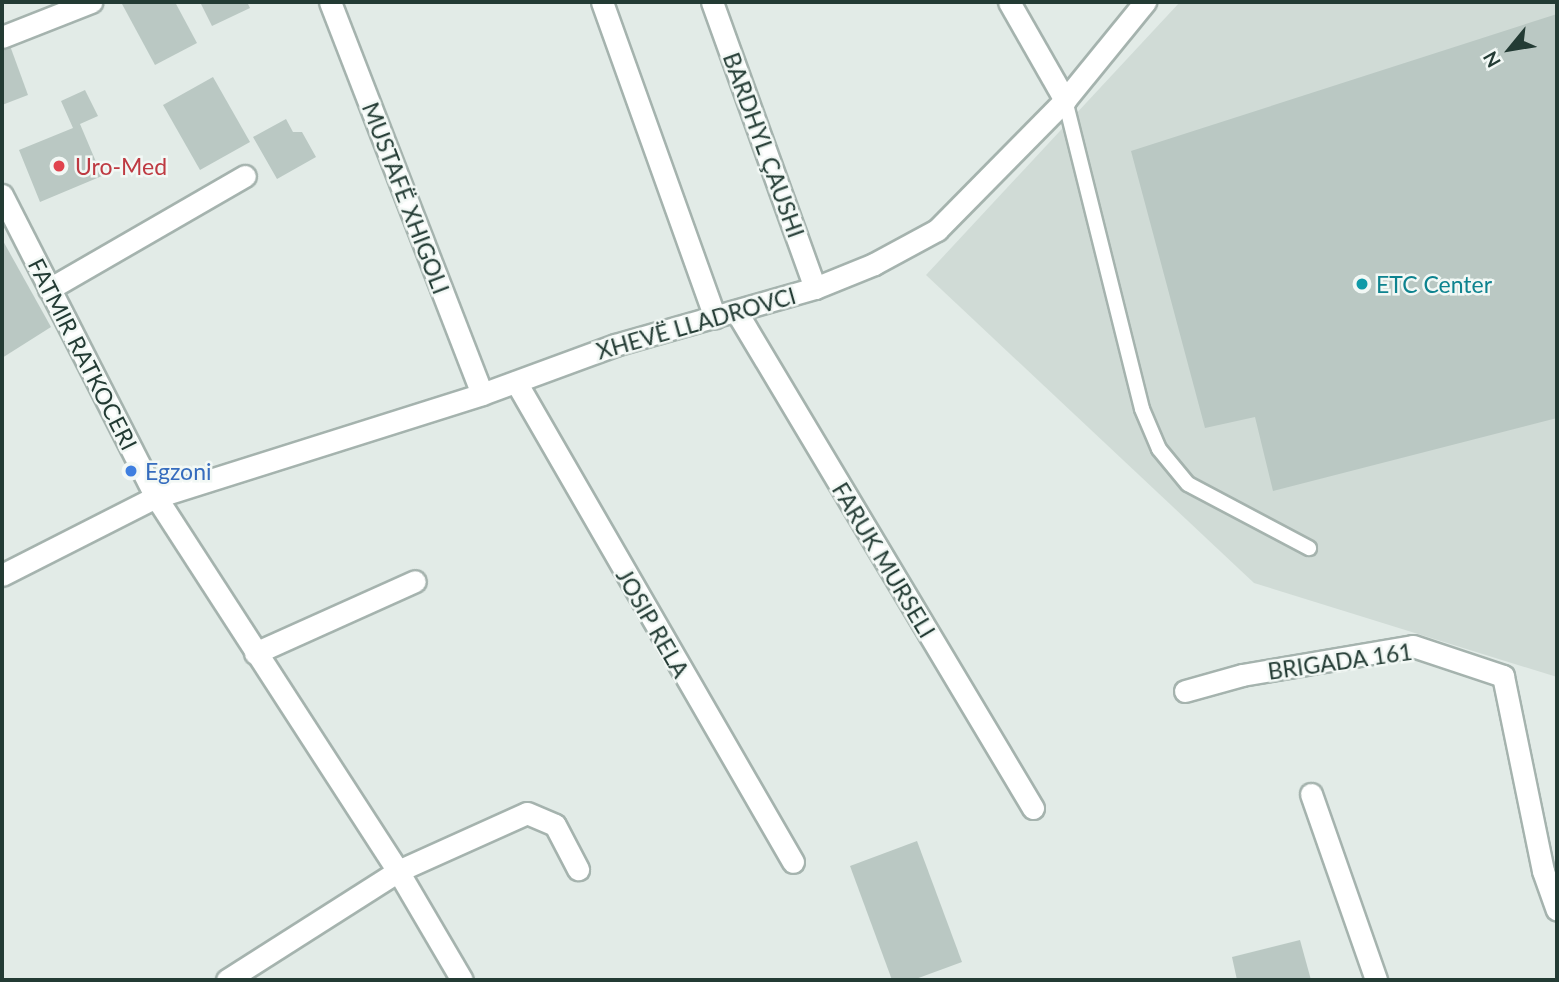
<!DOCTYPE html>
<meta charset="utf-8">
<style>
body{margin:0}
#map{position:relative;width:1559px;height:982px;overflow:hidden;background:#e2ebe7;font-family:Lato,sans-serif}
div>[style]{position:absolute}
.built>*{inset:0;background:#d0dbd6}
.building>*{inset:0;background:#bac8c3}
.roads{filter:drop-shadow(2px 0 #a5b3ae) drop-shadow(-2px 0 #a5b3ae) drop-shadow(0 2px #a5b3ae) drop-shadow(0 -2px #a5b3ae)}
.service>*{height:14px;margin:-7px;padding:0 7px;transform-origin:7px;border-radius:7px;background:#fff}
.minor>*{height:21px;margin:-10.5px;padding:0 10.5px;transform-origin:10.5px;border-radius:10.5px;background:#fff}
.tertiary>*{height:21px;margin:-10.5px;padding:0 10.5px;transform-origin:10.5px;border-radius:10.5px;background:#fff}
.dots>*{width:19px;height:19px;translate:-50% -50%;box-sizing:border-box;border:4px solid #f2f8f5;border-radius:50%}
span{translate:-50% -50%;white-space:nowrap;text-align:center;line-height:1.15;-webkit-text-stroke:5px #f2f8f5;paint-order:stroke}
.street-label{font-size:23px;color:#233b34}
.health-label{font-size:23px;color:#be3a42}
.left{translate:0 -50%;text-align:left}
.culture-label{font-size:23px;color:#0d838f}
.shop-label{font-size:23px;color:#366cbe}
.frame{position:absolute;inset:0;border:4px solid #233b34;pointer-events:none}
.north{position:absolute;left:1475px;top:14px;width:70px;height:70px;-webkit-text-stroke:5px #f2f8f5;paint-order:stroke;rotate:240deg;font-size:19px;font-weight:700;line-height:28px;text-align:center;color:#233b34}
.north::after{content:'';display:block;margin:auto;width:24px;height:32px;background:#233b34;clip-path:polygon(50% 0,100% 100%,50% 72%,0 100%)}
</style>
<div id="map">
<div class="built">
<div style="clip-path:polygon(1180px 2px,1557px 2px,1557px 677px,1254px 583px,926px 275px)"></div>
</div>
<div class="building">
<div style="clip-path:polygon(126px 2px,175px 2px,197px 43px,155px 65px,122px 4px)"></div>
<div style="clip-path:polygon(200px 2px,247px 2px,250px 8px,212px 26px)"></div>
<div style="clip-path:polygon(1557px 14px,1557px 418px,1273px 491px,1255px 417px,1205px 428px,1131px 151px)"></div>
<div style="clip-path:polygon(9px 43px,28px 95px,2px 105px,2px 45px)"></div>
<div style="clip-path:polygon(213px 77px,250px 142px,200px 170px,163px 105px)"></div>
<div style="clip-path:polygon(85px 90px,98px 116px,80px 124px,102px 176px,40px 202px,19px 150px,73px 128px,61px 101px)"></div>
<div style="clip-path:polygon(286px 119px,293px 132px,302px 132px,316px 157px,277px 179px,253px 137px)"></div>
<div style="clip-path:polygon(2px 239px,51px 327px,2px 358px)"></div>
<div style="clip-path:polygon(917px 841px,962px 962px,913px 980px,892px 980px,850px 866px)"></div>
<div style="clip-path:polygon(1300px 940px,1311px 980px,1237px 980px,1232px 957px)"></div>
</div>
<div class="roads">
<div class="service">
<div style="left:1065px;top:100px;width:318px;rotate:76deg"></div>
<div style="left:1142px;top:409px;width:43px;rotate:67deg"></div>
<div style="left:1159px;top:449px;width:45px;rotate:50.4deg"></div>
<div style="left:1188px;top:484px;width:137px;rotate:27.9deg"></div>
</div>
<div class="minor">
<div style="left:330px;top:2px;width:420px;rotate:68.8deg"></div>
<div style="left:602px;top:2px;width:335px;rotate:70.3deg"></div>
<div style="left:712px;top:2px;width:304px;rotate:70.2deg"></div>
<div style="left:1009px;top:2px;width:113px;rotate:60.3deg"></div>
<div style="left:2px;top:37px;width:96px;rotate:-21.5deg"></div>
<div style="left:49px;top:289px;width:226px;rotate:-30deg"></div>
<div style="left:736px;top:311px;width:579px;rotate:59.14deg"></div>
<div style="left:516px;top:382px;width:554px;rotate:60.01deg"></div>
<div style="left:2px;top:575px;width:173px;rotate:-26.9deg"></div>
<div style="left:156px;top:497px;width:342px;rotate:-17.5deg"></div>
<div style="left:482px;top:394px;width:142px;rotate:-20.2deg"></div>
<div style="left:615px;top:345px;width:208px;rotate:-15.9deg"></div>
<div style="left:815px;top:288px;width:64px;rotate:-22.1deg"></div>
<div style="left:874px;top:264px;width:72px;rotate:-28.4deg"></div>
<div style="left:937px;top:230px;width:182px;rotate:-45.4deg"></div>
<div style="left:1065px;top:100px;width:127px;rotate:-50.8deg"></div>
<div style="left:255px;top:653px;width:175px;rotate:-24.2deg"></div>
<div style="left:1185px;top:691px;width:59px;rotate:-15.7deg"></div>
<div style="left:1242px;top:675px;width:173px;rotate:-9.6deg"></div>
<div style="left:1413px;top:646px;width:95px;rotate:18.4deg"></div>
<div style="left:1503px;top:676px;width:199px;rotate:78.4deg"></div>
<div style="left:1543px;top:871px;width:41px;rotate:70.3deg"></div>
<div style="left:1311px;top:794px;width:197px;rotate:70.7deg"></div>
<div style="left:227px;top:980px;width:203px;rotate:-32.5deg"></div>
<div style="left:398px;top:871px;width:141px;rotate:-24.2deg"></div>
<div style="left:527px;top:813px;width:30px;rotate:23deg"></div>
<div style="left:555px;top:825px;width:50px;rotate:62.4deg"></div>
</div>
<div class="tertiary">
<div style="left:2px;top:195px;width:339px;rotate:63deg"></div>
<div style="left:156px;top:497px;width:445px;rotate:57.1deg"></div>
<div style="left:398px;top:871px;width:126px;rotate:59.6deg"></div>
</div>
</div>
<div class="dots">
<div style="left:59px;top:166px;background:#e0444e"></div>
<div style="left:1362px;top:284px;background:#0f9aa8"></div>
<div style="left:131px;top:471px;background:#3f7fe0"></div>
</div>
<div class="street-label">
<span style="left:764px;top:145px;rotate:70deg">BARDHYL ÇAUSHI</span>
<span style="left:406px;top:198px;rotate:69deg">MUSTAFË XHIGOLI</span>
<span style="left:696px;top:323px;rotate:-16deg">XHEVË LLADROVCI</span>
<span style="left:83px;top:354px;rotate:63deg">FATMIR RATKOCERI</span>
<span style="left:884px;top:560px;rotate:59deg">FARUK MURSELI</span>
<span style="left:653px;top:623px;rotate:60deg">JOSIP RELA</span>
<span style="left:1340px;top:661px;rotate:-8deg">BRIGADA 161</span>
</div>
<div class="health-label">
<span class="left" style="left:75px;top:166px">Uro-Med</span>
</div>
<div class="culture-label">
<span class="left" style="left:1376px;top:284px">ETC Center</span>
</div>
<div class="shop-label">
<span class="left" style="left:145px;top:471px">Egzoni</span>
</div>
<div class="frame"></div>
<div class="north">N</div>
</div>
